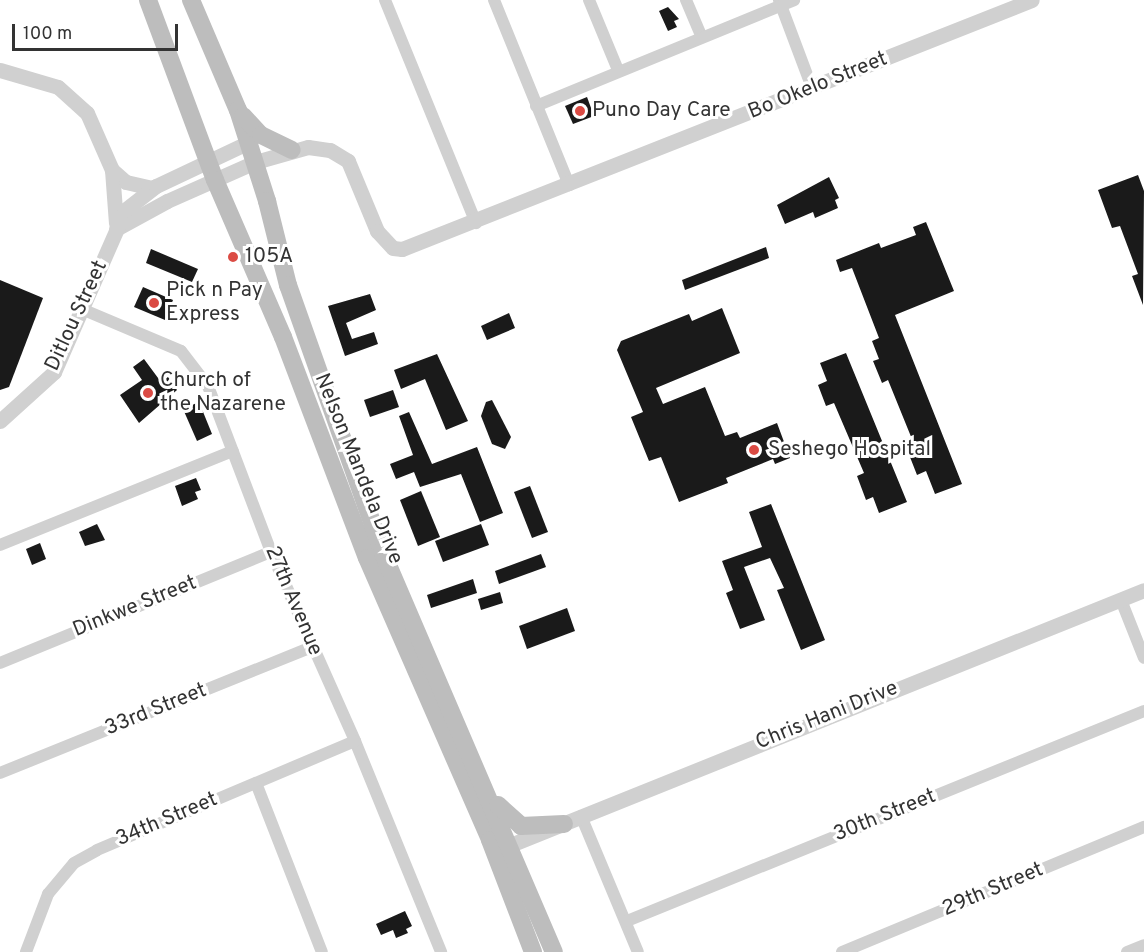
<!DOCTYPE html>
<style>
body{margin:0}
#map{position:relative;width:1144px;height:952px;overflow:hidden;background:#fff;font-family:Overpass,sans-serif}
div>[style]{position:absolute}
.building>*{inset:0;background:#1a1a1a}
.minor>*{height:12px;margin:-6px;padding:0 6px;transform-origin:6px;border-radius:6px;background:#d0d0d0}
.tertiary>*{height:15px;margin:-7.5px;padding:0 7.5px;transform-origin:7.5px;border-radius:7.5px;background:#d0d0d0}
.secondary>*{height:18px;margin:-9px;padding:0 9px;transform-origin:9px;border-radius:9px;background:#bdbdbd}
.dots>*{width:16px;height:16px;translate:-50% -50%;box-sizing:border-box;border:3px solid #fff;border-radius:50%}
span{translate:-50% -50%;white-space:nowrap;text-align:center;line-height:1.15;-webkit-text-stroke:6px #fff;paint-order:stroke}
.street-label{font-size:21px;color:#333}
.poi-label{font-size:21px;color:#333}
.left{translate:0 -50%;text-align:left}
.scale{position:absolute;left:12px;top:24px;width:166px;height:27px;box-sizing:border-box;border:3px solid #333;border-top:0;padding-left:8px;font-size:18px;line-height:21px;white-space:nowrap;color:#333;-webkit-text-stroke:4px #fff;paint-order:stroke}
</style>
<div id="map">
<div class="building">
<div style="clip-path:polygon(668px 7px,679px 19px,674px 21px,677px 27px,668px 31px,659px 11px)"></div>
<div style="clip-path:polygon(587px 97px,594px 116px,573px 124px,565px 106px)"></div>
<div style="clip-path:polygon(1138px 175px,1144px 191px,1143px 305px,1132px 276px,1138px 274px,1120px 226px,1112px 228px,1098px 190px)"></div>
<div style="clip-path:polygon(829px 177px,839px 198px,835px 200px,838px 208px,815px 218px,813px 212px,785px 224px,777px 205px)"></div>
<div style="clip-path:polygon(926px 222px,954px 291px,895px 315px,962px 484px,935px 494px,926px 471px,917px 475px,908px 452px,916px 449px,888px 380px,882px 383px,873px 361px,879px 359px,872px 341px,879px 338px,852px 268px,840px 272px,836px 260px,879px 243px,881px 248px,916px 235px,913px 227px)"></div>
<div style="clip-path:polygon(766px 247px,769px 258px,685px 290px,682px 280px)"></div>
<div style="clip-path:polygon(151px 249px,198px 269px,192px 282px,146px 263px)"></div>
<div style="clip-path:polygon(0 280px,43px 298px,9px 387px,0 390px)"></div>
<div style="clip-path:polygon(143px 287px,173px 300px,165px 320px,134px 307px)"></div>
<div style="clip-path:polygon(370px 294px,376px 310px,346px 323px,352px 339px,374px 332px,378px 344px,345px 356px,328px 306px)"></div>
<div style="clip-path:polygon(722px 308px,740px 353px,656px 388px,663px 404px,705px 387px,725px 436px,737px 432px,740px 438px,777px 423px,790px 458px,775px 464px,773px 459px,726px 478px,728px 483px,679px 502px,661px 457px,649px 461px,631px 417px,643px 412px,617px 350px,621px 341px,689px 314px,692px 321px)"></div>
<div style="clip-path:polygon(509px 313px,515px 328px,487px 340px,481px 326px)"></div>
<div style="clip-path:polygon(846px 353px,907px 502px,879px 513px,873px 497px,866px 500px,857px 476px,864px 473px,834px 403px,826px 406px,818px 385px,827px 381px,820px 363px)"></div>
<div style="clip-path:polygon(437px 354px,468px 421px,446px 430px,425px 379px,401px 389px,394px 370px)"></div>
<div style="clip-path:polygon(144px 359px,161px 382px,168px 377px,177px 390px,139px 423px,120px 395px,142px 380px,133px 367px)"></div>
<div style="clip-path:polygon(393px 390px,399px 407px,370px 417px,364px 400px)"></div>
<div style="clip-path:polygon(492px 400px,511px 437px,505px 449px,492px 444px,481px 416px,486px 402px)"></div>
<div style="clip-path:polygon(199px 402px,212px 434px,197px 441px,183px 409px)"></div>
<div style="clip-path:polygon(409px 412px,432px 464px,477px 447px,503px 513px,480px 522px,461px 474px,420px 487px,414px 472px,396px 479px,390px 464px,413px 455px,399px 416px)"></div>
<div style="clip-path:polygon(196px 478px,201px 490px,195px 492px,198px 499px,182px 506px,175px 486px)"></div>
<div style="clip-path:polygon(530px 486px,548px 532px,532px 538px,514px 492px)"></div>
<div style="clip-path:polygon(421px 491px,440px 537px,418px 546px,400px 500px)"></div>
<div style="clip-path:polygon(771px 504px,825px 640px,801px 650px,777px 590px,784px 588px,770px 558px,744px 567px,765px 620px,740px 629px,726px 593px,733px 590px,722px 561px,762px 547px,749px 512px)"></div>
<div style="clip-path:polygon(97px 524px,105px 540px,85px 546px,79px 532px)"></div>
<div style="clip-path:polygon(481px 524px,489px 545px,443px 562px,435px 541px)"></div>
<div style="clip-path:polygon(40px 543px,46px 559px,32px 565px,26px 549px)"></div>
<div style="clip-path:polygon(541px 554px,546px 567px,499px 584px,495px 571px)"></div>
<div style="clip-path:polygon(473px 579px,477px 593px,431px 608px,427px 595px)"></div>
<div style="clip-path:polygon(500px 592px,503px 603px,481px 610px,478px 599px)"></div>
<div style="clip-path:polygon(567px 608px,575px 631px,527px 649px,519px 626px)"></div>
<div style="clip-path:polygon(405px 911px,412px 926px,406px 929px,408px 933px,396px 938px,393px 930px,381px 935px,376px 924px)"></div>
</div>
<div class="minor">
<div style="left:385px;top:0;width:241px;rotate:67.8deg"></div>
<div style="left:494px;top:0;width:200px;rotate:67.9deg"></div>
<div style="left:589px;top:0;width:76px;rotate:67.5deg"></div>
<div style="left:686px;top:0;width:39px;rotate:67deg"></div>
<div style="left:779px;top:0;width:94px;rotate:69.4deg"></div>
<div style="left:536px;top:106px;width:279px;rotate:-22.3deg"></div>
<div style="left:84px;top:310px;width:105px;rotate:22.9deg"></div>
<div style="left:181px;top:351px;width:44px;rotate:52.4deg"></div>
<div style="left:208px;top:386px;width:178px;rotate:69.2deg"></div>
<div style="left:271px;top:552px;width:207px;rotate:66deg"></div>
<div style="left:355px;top:741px;width:228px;rotate:67.8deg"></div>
<div style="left:0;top:545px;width:251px;rotate:-22deg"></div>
<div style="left:1121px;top:600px;width:62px;rotate:68.4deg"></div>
<div style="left:0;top:663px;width:293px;rotate:-22.3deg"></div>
<div style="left:0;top:773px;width:336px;rotate:-22deg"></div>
<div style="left:256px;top:783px;width:181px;rotate:68.7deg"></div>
<div style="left:581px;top:816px;width:147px;rotate:67.3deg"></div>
<div style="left:627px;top:921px;width:558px;rotate:-22.11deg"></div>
<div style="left:26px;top:952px;width:62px;rotate:-69.2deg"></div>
<div style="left:48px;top:894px;width:40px;rotate:-50deg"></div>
<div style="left:74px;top:863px;width:26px;rotate:-29deg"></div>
<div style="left:97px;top:850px;width:280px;rotate:-22.9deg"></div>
<div style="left:842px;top:952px;width:327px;rotate:-22.5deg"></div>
<div style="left:1127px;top:952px;width:18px;rotate:-22deg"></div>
</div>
<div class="tertiary">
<div style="left:0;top:70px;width:60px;rotate:16.3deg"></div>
<div style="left:58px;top:87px;width:39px;rotate:42deg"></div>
<div style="left:87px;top:113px;width:62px;rotate:66.3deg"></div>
<div style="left:112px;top:170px;width:53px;rotate:85.7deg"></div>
<div style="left:112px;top:170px;width:18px;rotate:41deg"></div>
<div style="left:126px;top:182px;width:27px;rotate:13deg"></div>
<div style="left:116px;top:229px;width:58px;rotate:-28.8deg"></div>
<div style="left:167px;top:201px;width:96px;rotate:-23.9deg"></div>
<div style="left:255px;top:162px;width:55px;rotate:-15.8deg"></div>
<div style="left:308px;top:147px;width:22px;rotate:8deg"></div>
<div style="left:330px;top:150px;width:21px;rotate:31deg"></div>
<div style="left:348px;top:161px;width:76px;rotate:67.5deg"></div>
<div style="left:377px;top:231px;width:23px;rotate:47deg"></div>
<div style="left:393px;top:248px;width:9px;rotate:6deg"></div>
<div style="left:402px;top:249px;width:677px;rotate:-21.57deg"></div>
<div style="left:0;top:421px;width:73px;rotate:-42.2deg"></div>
<div style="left:54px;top:372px;width:177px;rotate:-66.3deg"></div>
<div style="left:125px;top:210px;width:39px;rotate:-38deg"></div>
<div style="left:156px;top:186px;width:103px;rotate:-25.3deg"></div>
<div style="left:498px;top:850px;width:696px;rotate:-21.92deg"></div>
</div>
<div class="secondary">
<div style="left:148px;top:0;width:192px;rotate:69.6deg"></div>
<div style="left:215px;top:180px;width:171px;rotate:66.6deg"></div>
<div style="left:283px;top:337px;width:236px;rotate:69.2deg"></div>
<div style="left:367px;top:558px;width:308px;rotate:66.4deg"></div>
<div style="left:490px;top:840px;width:120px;rotate:69deg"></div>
<div style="left:191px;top:0;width:120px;rotate:66.9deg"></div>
<div style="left:238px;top:110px;width:96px;rotate:72.3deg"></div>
<div style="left:267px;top:201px;width:87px;rotate:76deg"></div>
<div style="left:288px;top:285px;width:282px;rotate:70.5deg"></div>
<div style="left:382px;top:551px;width:436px;rotate:66.8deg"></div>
<div style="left:243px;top:116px;width:26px;rotate:47deg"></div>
<div style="left:261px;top:135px;width:34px;rotate:26deg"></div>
<div style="left:498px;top:805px;width:31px;rotate:42deg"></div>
<div style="left:521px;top:826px;width:43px;rotate:-2.7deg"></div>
</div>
<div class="dots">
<div style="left:580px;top:111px;background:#db4b44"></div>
<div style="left:233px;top:257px;background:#db4b44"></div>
<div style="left:154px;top:303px;background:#db4b44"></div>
<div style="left:148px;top:393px;background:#db4b44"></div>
<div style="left:754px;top:450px;background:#db4b44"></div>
</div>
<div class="street-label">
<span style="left:818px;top:86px;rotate:-22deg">Bo Okelo Street</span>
<span style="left:77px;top:316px;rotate:-65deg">Ditlou Street</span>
<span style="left:358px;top:469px;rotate:68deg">Nelson Mandela Drive</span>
<span style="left:293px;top:601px;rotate:67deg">27th Avenue</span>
<span style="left:135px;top:607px;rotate:-22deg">Dinkwe Street</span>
<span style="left:156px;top:710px;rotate:-22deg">33rd Street</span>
<span style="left:827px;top:716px;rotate:-22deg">Chris Hani Drive</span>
<span style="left:885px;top:816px;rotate:-22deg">30th Street</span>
<span style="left:167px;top:820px;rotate:-23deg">34th Street</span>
<span style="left:993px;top:890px;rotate:-23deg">29th Street</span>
</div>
<div class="poi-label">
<span class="left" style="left:592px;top:111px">Puno Day Care</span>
<span class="left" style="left:245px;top:257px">105A</span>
<span class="left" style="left:166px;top:303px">Pick n Pay<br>Express</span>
<span class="left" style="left:160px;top:393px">Church of<br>the Nazarene</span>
<span class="left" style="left:768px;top:450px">Seshego Hospital</span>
</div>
<div class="scale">100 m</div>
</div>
